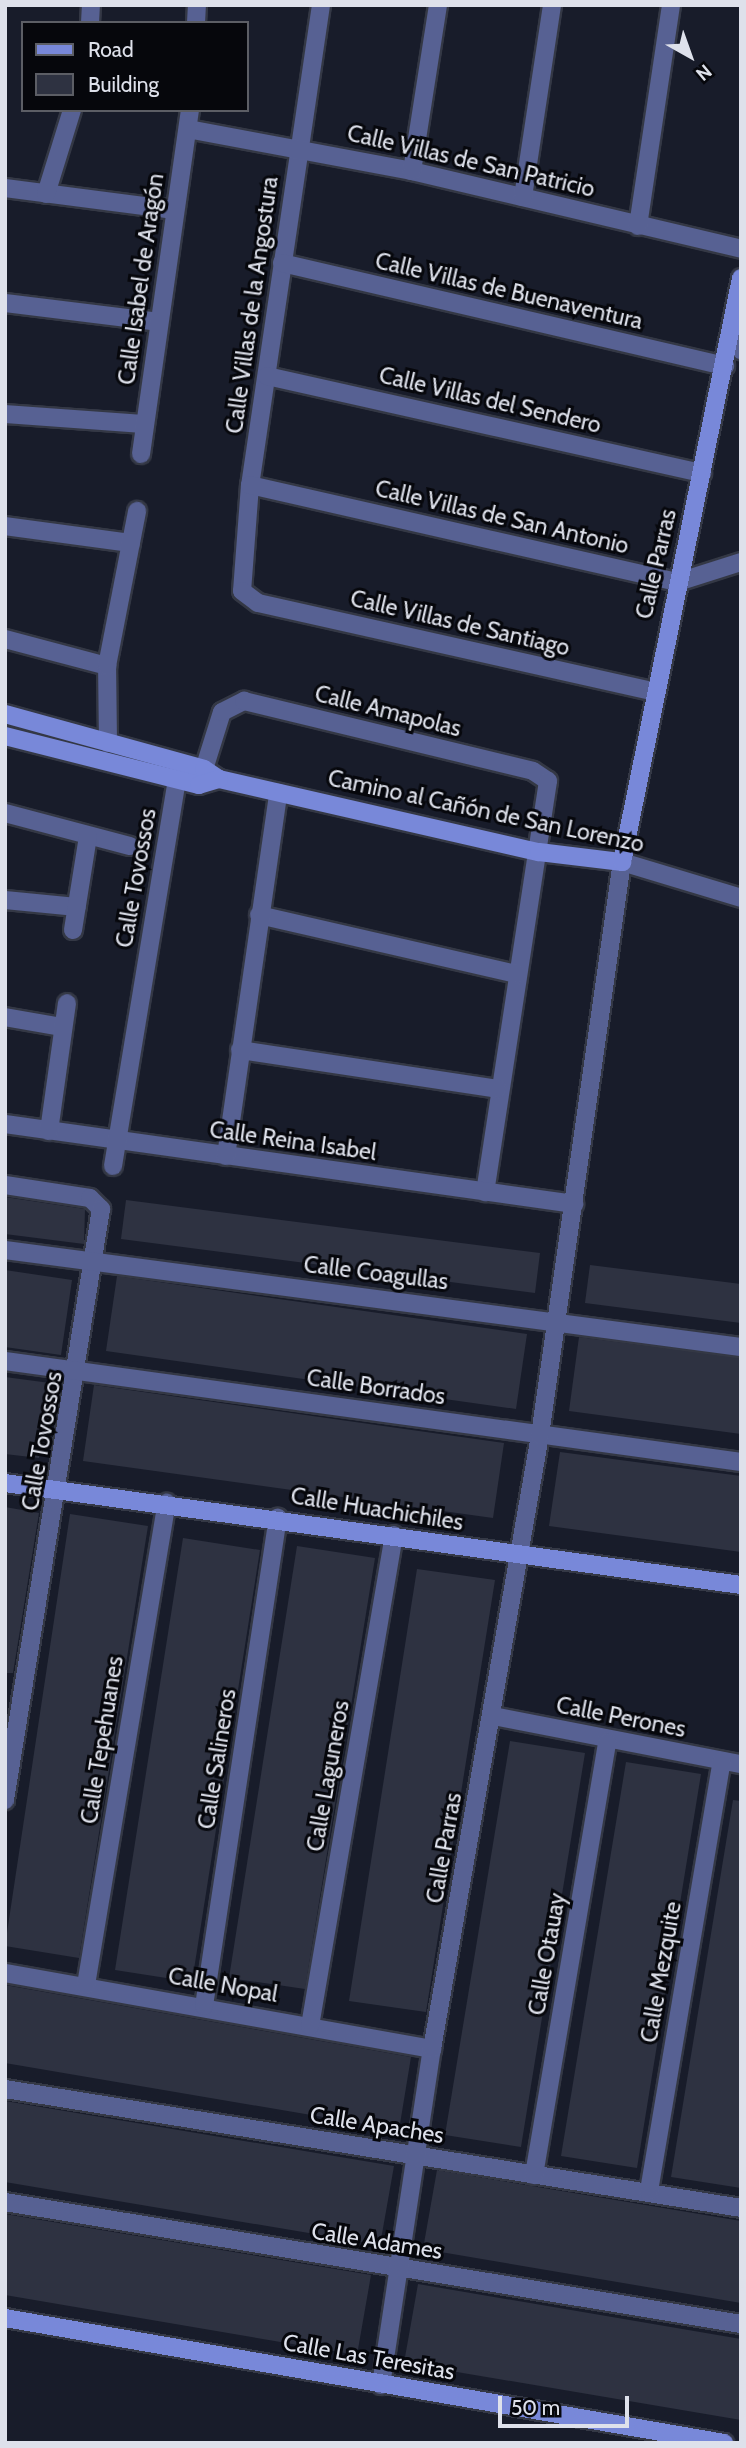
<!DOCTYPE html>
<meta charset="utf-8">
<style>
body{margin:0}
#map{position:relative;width:746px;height:2448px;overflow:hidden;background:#181c2a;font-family:Cabin,sans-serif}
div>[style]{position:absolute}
.building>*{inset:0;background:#2e3241}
.roads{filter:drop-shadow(2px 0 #343845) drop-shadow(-2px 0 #343845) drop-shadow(0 2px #343845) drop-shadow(0 -2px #343845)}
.street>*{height:18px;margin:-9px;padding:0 9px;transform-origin:9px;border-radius:9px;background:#576193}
.secondary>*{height:18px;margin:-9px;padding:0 9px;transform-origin:9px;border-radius:9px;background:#7888d9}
span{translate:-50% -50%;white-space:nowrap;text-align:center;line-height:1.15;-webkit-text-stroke:6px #06070c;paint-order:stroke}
.street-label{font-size:23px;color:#dee1eb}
.frame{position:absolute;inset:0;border:7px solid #dee1eb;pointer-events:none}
.legend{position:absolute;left:21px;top:21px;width:228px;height:91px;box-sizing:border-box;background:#06070c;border:2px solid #5c5e65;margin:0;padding:9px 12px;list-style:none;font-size:21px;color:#dee1eb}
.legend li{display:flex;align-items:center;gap:14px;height:35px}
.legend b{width:35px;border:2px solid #5c5e65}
.north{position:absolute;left:655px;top:21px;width:70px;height:70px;-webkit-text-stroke:5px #06070c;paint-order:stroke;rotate:140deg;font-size:19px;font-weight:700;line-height:28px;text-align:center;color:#dee1eb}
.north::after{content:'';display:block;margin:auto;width:24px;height:32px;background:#dee1eb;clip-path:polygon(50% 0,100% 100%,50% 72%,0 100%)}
.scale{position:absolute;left:498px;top:2396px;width:131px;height:32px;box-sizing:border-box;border:4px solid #dee1eb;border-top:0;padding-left:9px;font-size:21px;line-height:24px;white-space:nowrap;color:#dee1eb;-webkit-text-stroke:5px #06070c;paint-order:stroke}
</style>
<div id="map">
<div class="building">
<div style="clip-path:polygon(5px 1197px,85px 1209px,84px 1244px,5px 1234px)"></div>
<div style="clip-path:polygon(126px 1200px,540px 1253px,535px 1293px,121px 1239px)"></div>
<div style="clip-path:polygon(590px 1265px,741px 1284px,741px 1323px,585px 1303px)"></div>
<div style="clip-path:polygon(5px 1270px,72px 1280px,61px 1355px,5px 1347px)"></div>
<div style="clip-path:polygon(117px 1276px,527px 1334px,516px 1409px,106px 1351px)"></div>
<div style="clip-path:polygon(579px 1337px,741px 1358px,741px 1434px,569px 1411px)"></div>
<div style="clip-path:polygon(5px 1377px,50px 1383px,39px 1458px,5px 1454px)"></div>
<div style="clip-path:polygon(94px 1385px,504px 1443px,493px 1518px,83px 1461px)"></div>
<div style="clip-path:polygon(560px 1452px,741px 1476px,741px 1552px,549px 1526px)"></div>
<div style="clip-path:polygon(5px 1507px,39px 1513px,13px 1673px,5px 1673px)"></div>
<div style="clip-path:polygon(70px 1514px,148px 1526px,79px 1958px,5px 1946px)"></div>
<div style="clip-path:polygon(183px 1538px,260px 1550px,192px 1982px,115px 1970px)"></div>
<div style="clip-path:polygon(297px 1546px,375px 1558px,305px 1989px,229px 1978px)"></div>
<div style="clip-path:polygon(417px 1569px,495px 1580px,426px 2012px,349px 2001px)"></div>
<div style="clip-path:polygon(510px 1741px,585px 1753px,521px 2147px,445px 2135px)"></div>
<div style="clip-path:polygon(626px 1762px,701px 1774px,637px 2168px,561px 2156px)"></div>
<div style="clip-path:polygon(733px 1800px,741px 1801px,741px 2188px,671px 2177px)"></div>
<div style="clip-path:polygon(5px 1985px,411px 2057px,399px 2130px,5px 2063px)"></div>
<div style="clip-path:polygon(5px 2101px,394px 2166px,380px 2245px,5px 2182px)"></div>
<div style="clip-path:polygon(437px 2170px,741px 2221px,741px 2303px,423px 2249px)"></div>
<div style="clip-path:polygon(5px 2214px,371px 2275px,357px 2355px,5px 2295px)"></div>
<div style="clip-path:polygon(418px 2284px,741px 2339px,741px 2420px,404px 2363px)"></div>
</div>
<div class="roads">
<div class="street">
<div style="left:321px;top:5px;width:485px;rotate:98.4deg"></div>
<div style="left:250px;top:485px;width:106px;rotate:94.3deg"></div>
<div style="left:242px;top:591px;width:20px;rotate:37deg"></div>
<div style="left:258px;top:603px;width:404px;rotate:12.6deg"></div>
<div style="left:90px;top:23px;width:18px;rotate:-87deg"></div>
<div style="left:196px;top:23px;width:18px;rotate:-87deg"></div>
<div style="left:188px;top:129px;width:228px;rotate:10.6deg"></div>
<div style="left:412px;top:171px;width:338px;rotate:13.3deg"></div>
<div style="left:412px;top:171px;width:168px;rotate:-81.1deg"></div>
<div style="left:5px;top:188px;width:171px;rotate:7.4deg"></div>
<div style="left:46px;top:194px;width:88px;rotate:-72.8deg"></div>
<div style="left:523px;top:197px;width:194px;rotate:-81.4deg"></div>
<div style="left:638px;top:226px;width:223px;rotate:-81.5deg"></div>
<div style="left:282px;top:263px;width:455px;rotate:13.1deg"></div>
<div style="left:5px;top:303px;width:155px;rotate:7deg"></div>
<div style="left:730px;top:335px;width:19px;rotate:54deg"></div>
<div style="left:267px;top:376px;width:446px;rotate:12.6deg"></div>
<div style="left:5px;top:414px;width:140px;rotate:4.1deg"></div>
<div style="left:141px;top:454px;width:347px;rotate:-81.9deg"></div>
<div style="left:250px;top:485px;width:439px;rotate:12.8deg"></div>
<div style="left:678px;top:582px;width:66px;rotate:-17.6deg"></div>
<div style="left:5px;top:526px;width:127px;rotate:7.7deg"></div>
<div style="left:5px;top:639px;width:106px;rotate:14.8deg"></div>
<div style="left:108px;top:743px;width:77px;rotate:-90.7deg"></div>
<div style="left:107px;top:666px;width:158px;rotate:-79deg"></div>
<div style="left:200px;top:782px;width:73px;rotate:-72.6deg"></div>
<div style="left:222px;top:712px;width:25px;rotate:-27deg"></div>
<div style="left:244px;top:701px;width:297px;rotate:13.6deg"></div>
<div style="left:533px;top:771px;width:18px;rotate:34deg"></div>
<div style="left:548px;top:781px;width:416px;rotate:98.7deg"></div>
<div style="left:5px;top:813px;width:129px;rotate:14.8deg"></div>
<div style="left:5px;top:900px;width:72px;rotate:5.6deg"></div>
<div style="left:259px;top:915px;width:265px;rotate:12.9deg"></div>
<div style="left:73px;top:930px;width:95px;rotate:-80.9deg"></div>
<div style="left:5px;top:1017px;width:58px;rotate:10deg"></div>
<div style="left:240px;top:1050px;width:260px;rotate:8.6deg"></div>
<div style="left:5px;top:1124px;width:575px;rotate:8deg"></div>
<div style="left:49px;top:1131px;width:129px;rotate:-82deg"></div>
<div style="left:226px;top:1156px;width:367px;rotate:-81.8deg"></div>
<div style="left:113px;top:1166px;width:404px;rotate:-80.6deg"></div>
<div style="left:5px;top:1185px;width:86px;rotate:8.7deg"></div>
<div style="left:90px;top:1198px;width:16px;rotate:45deg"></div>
<div style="left:101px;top:1209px;width:599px;rotate:99.23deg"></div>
<div style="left:5px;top:1250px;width:742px;rotate:7.51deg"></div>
<div style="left:5px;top:1361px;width:743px;rotate:7.81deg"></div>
<div style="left:493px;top:1716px;width:253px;rotate:11deg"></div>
<div style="left:5px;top:1973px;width:434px;rotate:10.1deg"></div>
<div style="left:86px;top:1985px;width:489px;rotate:-80.5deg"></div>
<div style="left:204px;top:2006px;width:494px;rotate:-81.4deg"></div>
<div style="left:310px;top:2026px;width:498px;rotate:-80.3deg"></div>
<div style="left:5px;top:2089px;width:746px;rotate:9.18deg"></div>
<div style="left:534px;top:2175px;width:439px;rotate:-80.4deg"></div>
<div style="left:649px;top:2191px;width:436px;rotate:-80.4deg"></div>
<div style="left:5px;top:2202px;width:746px;rotate:9.41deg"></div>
<div style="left:381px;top:2385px;width:340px;rotate:-81.4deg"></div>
<div style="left:432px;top:2049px;width:623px;rotate:-80.02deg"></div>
<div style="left:540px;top:1435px;width:579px;rotate:-81.86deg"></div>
<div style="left:622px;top:862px;width:124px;rotate:16.8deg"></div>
</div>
<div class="secondary">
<div style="left:5px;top:714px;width:206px;rotate:15.4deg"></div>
<div style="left:204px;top:769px;width:18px;rotate:34deg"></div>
<div style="left:219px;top:779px;width:328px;rotate:12.9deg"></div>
<div style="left:539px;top:852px;width:84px;rotate:6.9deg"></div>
<div style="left:622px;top:862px;width:596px;rotate:-78.48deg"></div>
<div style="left:5px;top:736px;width:200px;rotate:14.2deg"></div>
<div style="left:199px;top:785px;width:21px;rotate:-17deg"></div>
<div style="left:5px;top:1483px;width:743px;rotate:7.89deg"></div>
<div style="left:5px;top:2318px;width:730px;rotate:9.86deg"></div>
</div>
</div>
<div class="street-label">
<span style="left:471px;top:161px;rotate:13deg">Calle Villas de San Patricio</span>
<span style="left:141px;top:279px;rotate:-82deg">Calle Isabel de Aragón</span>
<span style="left:509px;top:291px;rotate:13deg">Calle Villas de Buenaventura</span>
<span style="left:252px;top:305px;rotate:-82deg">Calle Villas de la Angostura</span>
<span style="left:490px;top:400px;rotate:13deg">Calle Villas del Sendero</span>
<span style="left:502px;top:517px;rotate:13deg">Calle Villas de San Antonio</span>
<span style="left:656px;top:564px;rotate:-77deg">Calle Parras</span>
<span style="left:460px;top:623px;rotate:13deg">Calle Villas de Santiago</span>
<span style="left:388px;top:711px;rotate:14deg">Calle Amapolas</span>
<span style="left:486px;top:811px;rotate:12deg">Camino al Cañón de San Lorenzo</span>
<span style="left:136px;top:878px;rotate:-80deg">Calle Tovossos</span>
<span style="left:293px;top:1141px;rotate:8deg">Calle Reina Isabel</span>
<span style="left:376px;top:1273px;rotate:7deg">Calle Coagullas</span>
<span style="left:376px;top:1387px;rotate:8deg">Calle Borrados</span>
<span style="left:42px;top:1441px;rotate:-80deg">Calle Tovossos</span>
<span style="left:377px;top:1509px;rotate:9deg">Calle Huachichiles</span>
<span style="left:621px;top:1717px;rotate:11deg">Calle Perones</span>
<span style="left:102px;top:1740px;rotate:-81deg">Calle Tepehuanes</span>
<span style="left:217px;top:1759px;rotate:-81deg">Calle Salineros</span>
<span style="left:328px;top:1776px;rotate:-80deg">Calle Laguneros</span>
<span style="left:444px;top:1848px;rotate:-80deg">Calle Parras</span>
<span style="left:547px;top:1954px;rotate:-80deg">Calle Otauay</span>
<span style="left:661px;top:1972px;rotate:-80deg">Calle Mezquite</span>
<span style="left:223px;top:1985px;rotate:10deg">Calle Nopal</span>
<span style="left:377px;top:2125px;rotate:9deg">Calle Apaches</span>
<span style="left:377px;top:2241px;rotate:9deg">Calle Adames</span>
<span style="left:369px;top:2357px;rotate:10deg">Calle Las Teresitas</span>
</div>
<div class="frame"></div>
<ul class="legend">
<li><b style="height:9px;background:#7888d9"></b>Road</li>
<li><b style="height:19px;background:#2e3241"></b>Building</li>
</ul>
<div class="north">N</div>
<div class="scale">50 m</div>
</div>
